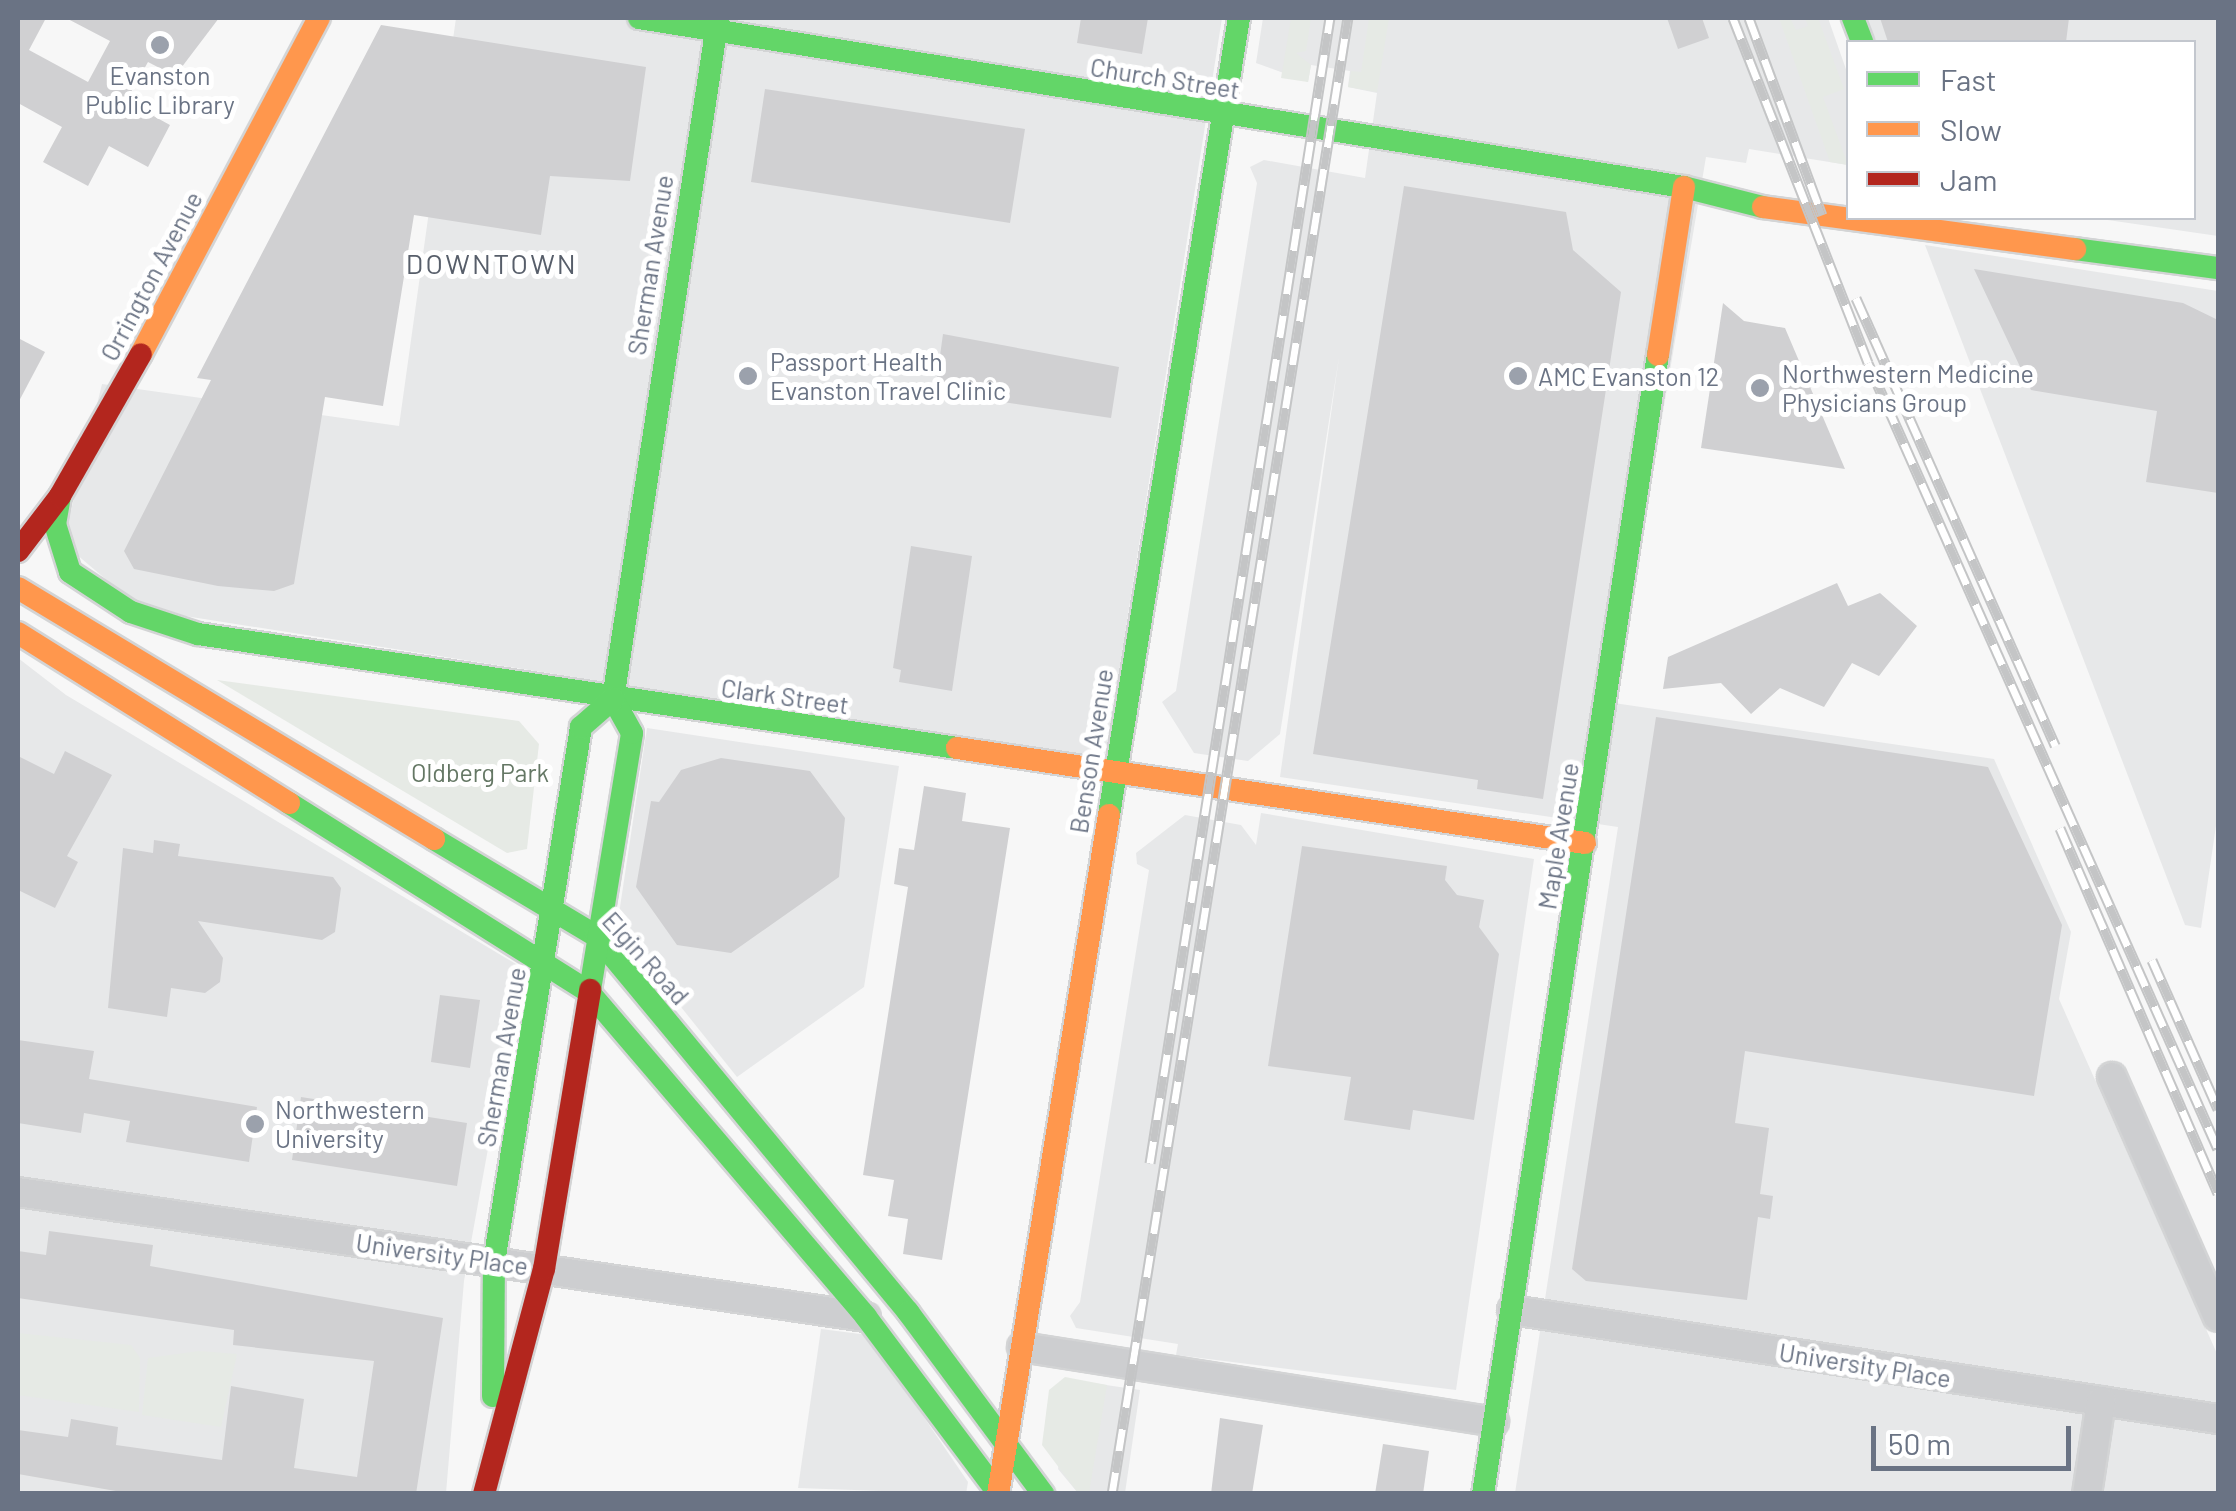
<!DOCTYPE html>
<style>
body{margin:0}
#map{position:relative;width:2236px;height:1511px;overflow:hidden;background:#f7f7f7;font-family:Barlow,sans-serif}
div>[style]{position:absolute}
.built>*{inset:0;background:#e7e8e9}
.green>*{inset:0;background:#e6eae5}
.building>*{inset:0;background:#d0d0d2}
.roads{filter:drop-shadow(2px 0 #d3d4d5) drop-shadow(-2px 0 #d3d4d5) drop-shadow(0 2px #d3d4d5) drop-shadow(0 -2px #d3d4d5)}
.street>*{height:28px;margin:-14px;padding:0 14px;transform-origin:14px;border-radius:14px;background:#cdced0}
.fast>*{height:22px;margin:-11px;padding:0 11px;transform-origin:11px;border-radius:11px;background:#63d668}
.slow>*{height:22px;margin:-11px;padding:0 11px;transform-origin:11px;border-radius:11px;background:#ff974d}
.jam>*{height:22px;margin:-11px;padding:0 11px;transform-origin:11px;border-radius:11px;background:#b3261e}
.rail>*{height:11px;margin-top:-5.5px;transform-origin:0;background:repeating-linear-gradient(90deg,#fff 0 22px,#c4c5c6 0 44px);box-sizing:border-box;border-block:2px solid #c4c5c6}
.dots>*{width:28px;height:28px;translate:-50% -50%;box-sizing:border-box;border:5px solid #fff;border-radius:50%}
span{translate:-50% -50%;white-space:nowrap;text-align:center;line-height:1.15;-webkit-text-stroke:10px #fff;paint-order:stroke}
.poi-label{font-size:25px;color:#6a7384}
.left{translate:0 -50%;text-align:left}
.street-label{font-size:25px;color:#6a7384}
.park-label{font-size:25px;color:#647764}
.neighbourhood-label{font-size:28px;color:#575e6a;letter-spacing:2.5px}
.frame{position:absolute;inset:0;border:20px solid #6a7384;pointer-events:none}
.legend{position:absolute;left:1846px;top:40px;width:350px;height:180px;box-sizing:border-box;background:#fff;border:2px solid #c3c7ce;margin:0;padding:12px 18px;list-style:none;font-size:30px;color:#6a7384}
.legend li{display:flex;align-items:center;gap:20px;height:50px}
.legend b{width:50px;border:2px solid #c3c7ce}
.scale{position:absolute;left:1871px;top:1426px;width:200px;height:45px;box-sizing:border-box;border:5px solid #6a7384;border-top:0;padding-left:12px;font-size:30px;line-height:35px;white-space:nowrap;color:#6a7384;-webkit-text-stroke:8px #fff;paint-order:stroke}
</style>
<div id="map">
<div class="built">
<div style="clip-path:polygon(456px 18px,1222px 18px,1105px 761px,141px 609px,63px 543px,102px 384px,399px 426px)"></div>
<div style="clip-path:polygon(1263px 18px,1828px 18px,1848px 75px,1848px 165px,1749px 149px,1746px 163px,1706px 157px,1614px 703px,1994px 759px,2071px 932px,2059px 999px,2218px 1356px,2218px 1493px,1515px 1493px,1618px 827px,1280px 777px,1339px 357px,1280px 734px,1248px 761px,1194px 753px,1162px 702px,1176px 691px,1257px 183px,1250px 167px,1264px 160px,1365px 178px,1377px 93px,1348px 87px,1350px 71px,1311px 65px,1308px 82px,1256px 63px)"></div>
<div style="clip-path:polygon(1867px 18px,2218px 18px,2218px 236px,2094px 218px,2194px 218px,2194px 42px,1875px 42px)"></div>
<div style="clip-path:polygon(1925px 245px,2218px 291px,2218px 812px,2201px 928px,2185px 925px)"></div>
<div style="clip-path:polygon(18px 658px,66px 695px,521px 967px,464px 1281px,446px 1493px,18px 1493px)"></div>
<div style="clip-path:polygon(647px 728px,899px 766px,864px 987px,737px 1077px,617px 927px)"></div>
<div style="clip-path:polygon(1261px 813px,1534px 859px,1456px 1390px,1176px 1355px,1178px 1344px,1076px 1328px,1070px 1316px,1080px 1302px,1149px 870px,1137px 864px,1136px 853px,1185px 815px,1241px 825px,1256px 845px)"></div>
<div style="clip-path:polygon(821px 1329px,868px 1335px,968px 1482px,966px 1494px,798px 1488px)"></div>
<div style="clip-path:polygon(1072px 1380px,1140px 1390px,1125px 1493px,1078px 1493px,1058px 1469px)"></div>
</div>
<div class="green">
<div style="clip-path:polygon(1291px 18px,1311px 18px,1306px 51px,1296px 53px,1311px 65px,1308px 82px,1281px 78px)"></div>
<div style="clip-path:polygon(1369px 18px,1389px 18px,1377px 92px,1348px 87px,1351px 71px,1361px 72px)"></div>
<div style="clip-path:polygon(1779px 18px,1790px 18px,1796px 30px,1808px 26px,1805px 18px,1818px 18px,1844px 89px,1823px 97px,1848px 165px,1830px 162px)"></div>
<div style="clip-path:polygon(217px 680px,519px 721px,539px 744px,527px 849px,507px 853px)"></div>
<div style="clip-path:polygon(18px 1333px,131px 1345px,140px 1358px,139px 1412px,18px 1395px)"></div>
<div style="clip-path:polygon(199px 1351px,237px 1354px,221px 1427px,142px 1415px,148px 1358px)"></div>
<div style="clip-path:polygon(1065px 1377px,1107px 1385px,1089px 1493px,1078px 1493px,1042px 1445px,1049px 1390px)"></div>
</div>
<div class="building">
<div style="clip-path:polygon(18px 18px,46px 18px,29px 50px,88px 82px,110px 41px,66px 18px,219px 18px,175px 76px,148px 62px,126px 101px,170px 125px,148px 167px,109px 146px,88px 186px,43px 162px,62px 127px,18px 103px)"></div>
<div style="clip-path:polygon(1081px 18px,1148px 18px,1142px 54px,1077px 43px)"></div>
<div style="clip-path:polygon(1667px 18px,1702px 18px,1709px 38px,1678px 49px)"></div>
<div style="clip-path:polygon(1880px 18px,2069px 18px,2066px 42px,1888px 42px)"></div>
<div style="clip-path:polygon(381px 25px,646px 67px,630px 181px,550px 176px,541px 235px,414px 215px,383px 406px,325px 397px,294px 584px,274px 591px,218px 586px,134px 569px,124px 551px,211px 380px,197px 378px)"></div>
<div style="clip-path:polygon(765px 89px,1025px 129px,1010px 223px,751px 182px)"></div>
<div style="clip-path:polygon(1404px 186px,1566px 212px,1573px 250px,1621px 292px,1543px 799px,1477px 789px,1478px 780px,1313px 754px)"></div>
<div style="clip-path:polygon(1974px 269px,2183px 303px,2218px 320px,2218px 493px,2146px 482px,2157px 411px,2031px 390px)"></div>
<div style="clip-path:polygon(1723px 303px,1744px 321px,1785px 328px,1845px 469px,1701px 448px)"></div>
<div style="clip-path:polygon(943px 334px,1119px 367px,1111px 418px,935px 392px)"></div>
<div style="clip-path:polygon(18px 338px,45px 352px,18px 403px)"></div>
<div style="clip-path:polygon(911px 546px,972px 556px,952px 691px,899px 682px,901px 670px,893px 668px)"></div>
<div style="clip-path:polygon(1837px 583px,1848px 606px,1880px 593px,1917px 626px,1879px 676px,1852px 663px,1824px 707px,1780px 688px,1751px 714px,1721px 683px,1663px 689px,1668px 657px)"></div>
<div style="clip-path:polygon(1656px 717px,1988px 767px,2062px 925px,2034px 1096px,1745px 1051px,1735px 1123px,1769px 1128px,1760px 1194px,1773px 1196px,1770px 1219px,1758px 1217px,1747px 1300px,1586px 1281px,1572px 1269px)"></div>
<div style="clip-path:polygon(65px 751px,112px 775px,67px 856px,78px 862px,55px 908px,18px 890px,18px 756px,54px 774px)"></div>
<div style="clip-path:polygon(721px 758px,810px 771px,845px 818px,839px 877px,731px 953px,677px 945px,636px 887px,651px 801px,659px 802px,681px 770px)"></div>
<div style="clip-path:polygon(924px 786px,966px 793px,962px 821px,1010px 828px,942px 1260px,903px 1254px,908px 1219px,888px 1216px,894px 1180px,863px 1175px,908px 887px,894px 884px,899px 848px,914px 850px)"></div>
<div style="clip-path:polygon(154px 840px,180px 844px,178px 856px,333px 877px,341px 888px,335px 932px,322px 940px,198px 921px,223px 958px,220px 982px,205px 993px,171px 988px,167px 1017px,108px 1008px,123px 848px,153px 853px)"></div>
<div style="clip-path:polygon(1302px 846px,1447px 866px,1445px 880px,1457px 895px,1484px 900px,1479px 927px,1499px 954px,1474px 1120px,1413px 1110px,1410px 1130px,1344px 1120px,1351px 1077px,1268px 1066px)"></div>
<div style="clip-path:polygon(440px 995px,480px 1000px,470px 1068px,431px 1062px)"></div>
<div style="clip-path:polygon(18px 1040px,94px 1051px,89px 1079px,257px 1107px,249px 1162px,126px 1142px,130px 1121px,84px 1113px,81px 1133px,18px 1123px)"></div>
<div style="clip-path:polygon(301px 1097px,467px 1123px,457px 1186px,292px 1160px)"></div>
<div style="clip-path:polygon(49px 1231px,153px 1245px,150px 1266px,443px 1318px,416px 1494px,133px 1494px,18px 1474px,18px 1430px,68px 1437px,71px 1419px,118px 1427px,116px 1445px,222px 1460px,231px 1386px,304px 1399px,294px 1468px,357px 1477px,374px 1361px,233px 1345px,234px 1330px,18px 1298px,18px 1251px,46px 1255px)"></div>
<div style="clip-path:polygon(1220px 1418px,1263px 1425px,1252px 1494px,1211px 1494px)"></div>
<div style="clip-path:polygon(1383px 1444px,1429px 1451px,1423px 1494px,1375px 1494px)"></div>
</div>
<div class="roads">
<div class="street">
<div style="left:2112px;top:1077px;width:262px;rotate:66.2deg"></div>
<div style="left:18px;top:1192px;width:857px;rotate:8.39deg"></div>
<div style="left:1512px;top:1310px;width:714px;rotate:8.78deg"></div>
<div style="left:1022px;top:1347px;width:478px;rotate:9deg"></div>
<div style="left:2087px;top:1494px;width:94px;rotate:-81.4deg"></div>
</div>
<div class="fast">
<div style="left:639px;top:18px;width:1059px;rotate:9.19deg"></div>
<div style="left:1684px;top:187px;width:81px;rotate:14.2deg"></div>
<div style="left:1853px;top:18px;width:26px;rotate:69deg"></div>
<div style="left:2075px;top:249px;width:144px;rotate:7.6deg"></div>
<div style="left:60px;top:496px;width:28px;rotate:100deg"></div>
<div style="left:55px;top:524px;width:50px;rotate:72.6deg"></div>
<div style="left:70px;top:572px;width:73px;rotate:33.3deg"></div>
<div style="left:131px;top:612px;width:71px;rotate:18.2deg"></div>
<div style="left:198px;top:634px;width:768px;rotate:8.54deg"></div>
<div style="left:289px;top:803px;width:353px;rotate:32.2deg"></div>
<div style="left:588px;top:991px;width:428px;rotate:49.5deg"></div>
<div style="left:866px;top:1317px;width:221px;rotate:53.1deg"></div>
<div style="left:1109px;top:815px;width:808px;rotate:-80.74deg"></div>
<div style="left:434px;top:839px;width:189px;rotate:30.9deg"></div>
<div style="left:596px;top:936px;width:489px;rotate:50.3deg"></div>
<div style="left:908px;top:1312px;width:227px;rotate:53.4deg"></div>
<div style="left:590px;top:990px;width:260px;rotate:-80.7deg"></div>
<div style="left:632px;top:733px;width:39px;rotate:-119deg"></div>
<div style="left:613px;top:699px;width:689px;rotate:-81.23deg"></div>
<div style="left:493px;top:1396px;width:134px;rotate:-89.6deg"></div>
<div style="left:494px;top:1262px;width:542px;rotate:-80.76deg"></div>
<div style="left:581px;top:727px;width:43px;rotate:-41.2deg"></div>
<div style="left:1483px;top:1494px;width:1152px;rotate:-81.27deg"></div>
</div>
<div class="slow">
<div style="left:1763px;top:207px;width:315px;rotate:7.7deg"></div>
<div style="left:141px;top:354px;width:380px;rotate:-62.1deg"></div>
<div style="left:1658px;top:355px;width:170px;rotate:-81.2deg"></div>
<div style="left:18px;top:588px;width:486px;rotate:31.1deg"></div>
<div style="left:18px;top:633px;width:320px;rotate:32.1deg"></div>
<div style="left:957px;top:748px;width:635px;rotate:8.6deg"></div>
<div style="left:998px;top:1494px;width:688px;rotate:-80.72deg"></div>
</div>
<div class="jam">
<div style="left:18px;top:551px;width:69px;rotate:-52.6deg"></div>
<div style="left:60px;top:496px;width:163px;rotate:-60.3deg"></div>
<div style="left:484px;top:1494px;width:233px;rotate:-75.1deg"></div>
<div style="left:544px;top:1269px;width:283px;rotate:-80.6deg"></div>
</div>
</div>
<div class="rail">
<div style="left:1733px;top:18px;width:370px;rotate:68.6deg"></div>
<div style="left:1868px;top:363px;width:860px;rotate:66deg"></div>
<div style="left:1749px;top:18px;width:210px;rotate:69.7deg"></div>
<div style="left:1856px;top:298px;width:490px;rotate:66deg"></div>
<div style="left:2060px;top:828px;width:398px;rotate:66.6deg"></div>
<div style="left:2152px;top:960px;width:163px;rotate:66.1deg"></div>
<div style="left:1150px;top:1163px;width:1159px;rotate:-81.07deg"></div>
<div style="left:1112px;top:1494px;width:1495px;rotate:-80.92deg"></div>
</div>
<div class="dots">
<div style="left:160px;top:45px;background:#9ba1ac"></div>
<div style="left:748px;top:376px;background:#9ba1ac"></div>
<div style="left:1518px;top:376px;background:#9ba1ac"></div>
<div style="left:1760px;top:388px;background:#9ba1ac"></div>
<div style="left:255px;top:1124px;background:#9ba1ac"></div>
</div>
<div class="poi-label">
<span style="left:160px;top:90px">Evanston<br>Public Library</span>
<span class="left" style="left:770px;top:376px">Passport Health<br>Evanston Travel Clinic</span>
<span class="left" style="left:1782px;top:388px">Northwestern Medicine<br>Physicians Group</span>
<span class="left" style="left:1538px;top:376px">AMC Evanston 12</span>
<span class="left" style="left:275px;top:1124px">Northwestern<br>University</span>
</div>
<div class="street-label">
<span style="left:1165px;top:78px;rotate:9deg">Church Street</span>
<span style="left:650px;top:265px;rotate:-81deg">Sherman Avenue</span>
<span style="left:151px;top:276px;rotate:-62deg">Orrington Avenue</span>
<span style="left:785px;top:696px;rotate:8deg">Clark Street</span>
<span style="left:1091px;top:751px;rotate:-81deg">Benson Avenue</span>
<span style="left:1558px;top:836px;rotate:-81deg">Maple Avenue</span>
<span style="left:646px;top:958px;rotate:48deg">Elgin Road</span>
<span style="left:501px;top:1057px;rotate:-80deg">Sherman Avenue</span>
<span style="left:442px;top:1254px;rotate:8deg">University Place</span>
<span style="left:1865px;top:1365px;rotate:9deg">University Place</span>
</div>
<div class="park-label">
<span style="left:480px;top:772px">Oldberg Park</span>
</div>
<div class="neighbourhood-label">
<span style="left:492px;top:263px">DOWNTOWN</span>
</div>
<div class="frame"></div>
<ul class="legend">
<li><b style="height:12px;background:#63d668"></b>Fast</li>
<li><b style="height:12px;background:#ff974d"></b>Slow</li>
<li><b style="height:12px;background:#b3261e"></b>Jam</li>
</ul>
<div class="scale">50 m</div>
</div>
